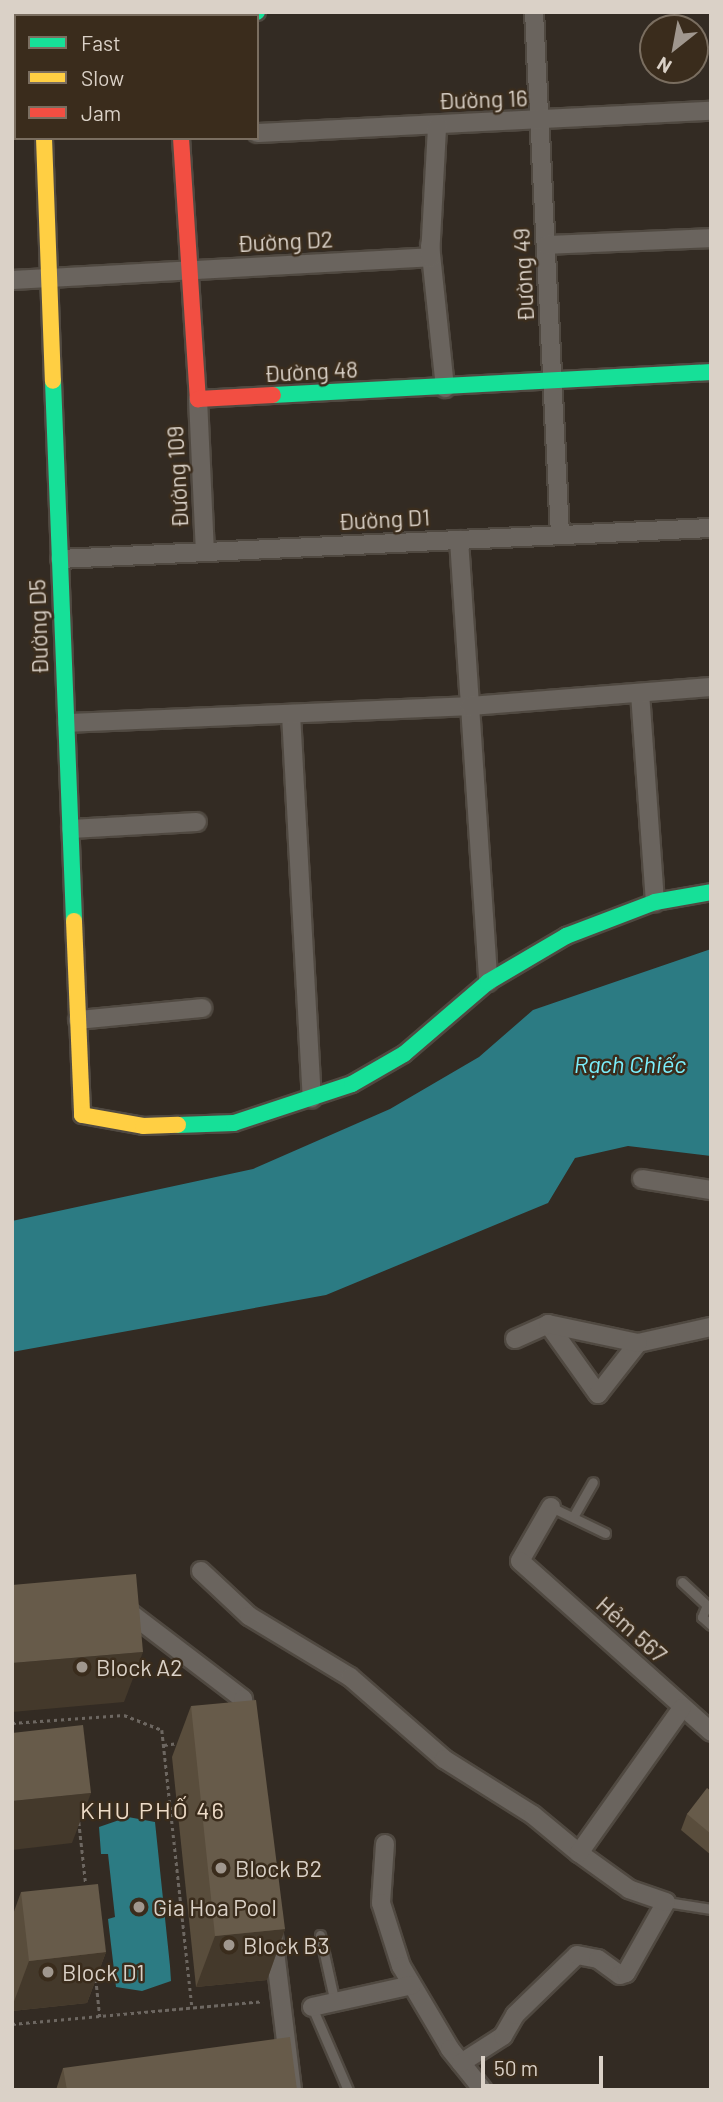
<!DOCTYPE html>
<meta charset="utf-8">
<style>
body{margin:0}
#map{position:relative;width:723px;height:2102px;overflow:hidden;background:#332b23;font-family:Barlow,sans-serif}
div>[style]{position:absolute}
.water>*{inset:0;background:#2c7b83}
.path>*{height:2.5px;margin-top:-1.25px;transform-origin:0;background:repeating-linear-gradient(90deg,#6d6761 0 3.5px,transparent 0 7px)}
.roads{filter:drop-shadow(2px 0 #504941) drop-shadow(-2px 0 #504941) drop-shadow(0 2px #504941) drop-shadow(0 -2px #504941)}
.lane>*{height:9px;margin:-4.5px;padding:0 4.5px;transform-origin:4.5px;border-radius:4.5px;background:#6a645e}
.street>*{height:18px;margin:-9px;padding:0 9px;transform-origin:9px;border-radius:9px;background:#6a645e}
.fast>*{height:16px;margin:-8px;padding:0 8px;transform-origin:8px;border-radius:8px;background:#16e098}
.slow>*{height:16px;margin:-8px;padding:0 8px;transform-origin:8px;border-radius:8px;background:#ffcf43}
.jam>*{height:16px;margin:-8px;padding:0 8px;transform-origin:8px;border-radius:8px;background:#f24e42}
.wall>*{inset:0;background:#594d3c}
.shaded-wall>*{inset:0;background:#44392b}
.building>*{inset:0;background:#675b4a}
.dots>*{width:19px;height:19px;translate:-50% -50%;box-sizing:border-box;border:4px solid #3a2c1c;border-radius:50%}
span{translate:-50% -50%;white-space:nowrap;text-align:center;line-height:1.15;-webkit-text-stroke:5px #3a2c1c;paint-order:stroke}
.street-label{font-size:23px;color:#dad1c7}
.poi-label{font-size:23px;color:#dad1c7}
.left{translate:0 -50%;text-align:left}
.water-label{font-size:24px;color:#7beffc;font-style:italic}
.neighbourhood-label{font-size:24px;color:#eddbc7;letter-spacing:2px}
.frame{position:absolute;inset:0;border:14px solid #dad1c7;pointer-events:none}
.legend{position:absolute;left:14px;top:14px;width:245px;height:126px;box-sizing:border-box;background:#3a2c1c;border:2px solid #7a6e60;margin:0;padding:9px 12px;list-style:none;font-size:21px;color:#dad1c7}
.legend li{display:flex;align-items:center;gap:14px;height:35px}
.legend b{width:35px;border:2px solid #7a6e60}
.north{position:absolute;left:639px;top:14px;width:70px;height:70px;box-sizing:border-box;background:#3a2c1c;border:2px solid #7a6e60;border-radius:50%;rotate:211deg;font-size:19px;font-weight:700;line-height:28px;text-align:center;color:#dad1c7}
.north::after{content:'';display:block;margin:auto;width:24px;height:32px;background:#a0978e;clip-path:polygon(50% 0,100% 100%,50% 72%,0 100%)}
.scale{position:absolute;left:481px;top:2056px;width:122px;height:32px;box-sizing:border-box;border:4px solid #dad1c7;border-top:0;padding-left:9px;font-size:21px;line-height:24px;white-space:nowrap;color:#dad1c7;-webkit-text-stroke:5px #3a2c1c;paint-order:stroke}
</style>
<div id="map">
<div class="water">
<div style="clip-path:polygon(711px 949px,711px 1156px,628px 1146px,575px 1158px,548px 1203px,326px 1295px,12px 1352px,12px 1221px,253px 1169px,390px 1109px,479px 1057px,533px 1010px)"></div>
<div style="clip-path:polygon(128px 1817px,155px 1822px,170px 1966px,171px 1981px,142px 1991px,116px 1987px,108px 1919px,115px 1917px,108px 1854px,101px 1854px,99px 1827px)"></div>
</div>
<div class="path">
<div style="left:12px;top:1723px;width:112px;rotate:-4.1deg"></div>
<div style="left:124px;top:1715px;width:41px;rotate:21.5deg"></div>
<div style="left:162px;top:1730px;width:280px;rotate:83.8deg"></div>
<div style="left:164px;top:1745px;width:14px;rotate:-8deg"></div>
<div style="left:79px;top:1822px;width:63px;rotate:83.7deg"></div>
<div style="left:96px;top:1979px;width:38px;rotate:84deg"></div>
<div style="left:12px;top:2024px;width:252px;rotate:-5.2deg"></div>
</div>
<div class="roads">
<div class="lane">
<div style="left:551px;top:1507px;width:60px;rotate:25.7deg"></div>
<div style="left:573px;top:1517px;width:40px;rotate:-60.3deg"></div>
<div style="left:682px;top:1582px;width:34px;rotate:43deg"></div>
<div style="left:707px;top:1605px;width:13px;rotate:113deg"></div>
<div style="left:702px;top:1617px;width:12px;rotate:42deg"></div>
<div style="left:666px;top:1902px;width:46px;rotate:8.8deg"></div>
<div style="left:320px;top:1935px;width:70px;rotate:77.6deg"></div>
<div style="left:312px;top:2007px;width:90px;rotate:66.6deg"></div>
</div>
<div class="street">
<div style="left:39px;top:12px;width:4px;rotate:90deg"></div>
<div style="left:534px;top:12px;width:524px;rotate:87.15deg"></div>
<div style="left:257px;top:133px;width:455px;rotate:-2.8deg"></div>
<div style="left:430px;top:245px;width:144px;rotate:84deg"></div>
<div style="left:546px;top:245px;width:165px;rotate:-2.4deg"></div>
<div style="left:12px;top:280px;width:419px;rotate:-3.1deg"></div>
<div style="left:430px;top:257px;width:131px;rotate:-86.9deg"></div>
<div style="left:198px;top:399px;width:153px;rotate:87.4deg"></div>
<div style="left:459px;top:540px;width:443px;rotate:86.2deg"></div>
<div style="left:60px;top:559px;width:652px;rotate:-2.73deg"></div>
<div style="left:640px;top:693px;width:210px;rotate:85.9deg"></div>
<div style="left:291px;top:714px;width:385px;rotate:86.9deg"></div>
<div style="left:67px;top:723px;width:403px;rotate:-2.4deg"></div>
<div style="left:470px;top:706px;width:242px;rotate:-4.5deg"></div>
<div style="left:71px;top:829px;width:126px;rotate:-3.2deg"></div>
<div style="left:78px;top:1020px;width:125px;rotate:-5.5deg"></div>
<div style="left:642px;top:1179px;width:70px;rotate:9.1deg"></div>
<div style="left:548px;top:1324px;width:86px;rotate:54.5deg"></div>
<div style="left:598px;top:1394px;width:65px;rotate:-51.9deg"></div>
<div style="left:638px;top:1343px;width:75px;rotate:-12.4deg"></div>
<div style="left:515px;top:1339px;width:36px;rotate:-24deg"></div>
<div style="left:548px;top:1324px;width:92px;rotate:11.9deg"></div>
<div style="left:551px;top:1507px;width:62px;rotate:119.9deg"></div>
<div style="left:520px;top:1561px;width:256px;rotate:41.8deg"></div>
<div style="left:201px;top:1571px;width:66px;rotate:43.2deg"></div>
<div style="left:249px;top:1616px;width:118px;rotate:31.1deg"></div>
<div style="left:350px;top:1677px;width:125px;rotate:41.1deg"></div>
<div style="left:444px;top:1759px;width:105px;rotate:32.2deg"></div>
<div style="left:533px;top:1815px;width:60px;rotate:39.6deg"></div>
<div style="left:121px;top:1606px;width:153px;rotate:37.3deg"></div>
<div style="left:243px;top:1699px;width:24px;rotate:83deg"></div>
<div style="left:385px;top:1844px;width:59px;rotate:93.9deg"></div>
<div style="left:381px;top:1903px;width:66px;rotate:72.4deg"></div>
<div style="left:401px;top:1966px;width:96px;rotate:59.4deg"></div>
<div style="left:450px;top:2049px;width:53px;rotate:51.2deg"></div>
<div style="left:273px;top:1935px;width:156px;rotate:83deg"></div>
<div style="left:312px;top:2007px;width:102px;rotate:-12.4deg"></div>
<div style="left:461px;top:2063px;width:50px;rotate:-32.7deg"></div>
<div style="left:503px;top:2036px;width:24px;rotate:-60deg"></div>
<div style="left:515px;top:2015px;width:86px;rotate:-44.1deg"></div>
<div style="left:577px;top:1955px;width:21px;rotate:11deg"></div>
<div style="left:598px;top:1959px;width:27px;rotate:36deg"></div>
<div style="left:620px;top:1975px;width:6px;rotate:-18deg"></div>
<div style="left:626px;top:1973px;width:81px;rotate:-60.6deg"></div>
<div style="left:666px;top:1902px;width:39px;rotate:-161deg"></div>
<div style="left:629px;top:1889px;width:62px;rotate:-144.2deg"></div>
<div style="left:579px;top:1853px;width:178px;rotate:-54.6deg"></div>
</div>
<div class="fast">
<div style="left:190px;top:16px;width:67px;rotate:-3.4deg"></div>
<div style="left:53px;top:381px;width:540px;rotate:87.77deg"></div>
<div style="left:273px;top:395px;width:439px;rotate:-3deg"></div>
<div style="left:178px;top:1125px;width:56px;rotate:-2deg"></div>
<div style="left:234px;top:1123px;width:124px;rotate:-18.3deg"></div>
<div style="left:352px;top:1084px;width:60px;rotate:-30deg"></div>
<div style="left:404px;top:1054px;width:111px;rotate:-40.6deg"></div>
<div style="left:488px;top:982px;width:91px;rotate:-30.5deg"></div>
<div style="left:566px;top:936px;width:95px;rotate:-20.9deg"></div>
<div style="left:655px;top:902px;width:57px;rotate:-10.1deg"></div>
</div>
<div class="slow">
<div style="left:44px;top:138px;width:243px;rotate:87.9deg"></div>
<div style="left:74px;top:921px;width:194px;rotate:87.6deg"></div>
<div style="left:82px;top:1115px;width:62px;rotate:10.2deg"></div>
<div style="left:143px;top:1126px;width:35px;rotate:-2deg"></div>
</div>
<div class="jam">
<div style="left:12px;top:25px;width:4px"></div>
<div style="left:181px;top:138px;width:262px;rotate:86.3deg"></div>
<div style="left:198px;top:399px;width:75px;rotate:-3.1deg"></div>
</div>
</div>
<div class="wall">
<div style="clip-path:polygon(191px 1706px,285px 1929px,267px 1980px,196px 1987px,172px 1757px)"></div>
<div style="clip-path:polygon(711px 1791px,711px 1855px,681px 1830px,687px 1814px)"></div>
<div style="clip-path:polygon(21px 1892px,106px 1952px,87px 2003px,12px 2011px,12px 1917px)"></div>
<div style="clip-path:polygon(63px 2068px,297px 2090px,56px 2090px)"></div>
</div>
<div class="shaded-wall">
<div style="clip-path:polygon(143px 1652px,124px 1702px,12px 1712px,12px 1663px)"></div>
<div style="clip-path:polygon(91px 1793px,72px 1843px,12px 1850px,12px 1801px)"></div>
<div style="clip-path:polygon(285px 1929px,267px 1980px,196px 1987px,215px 1936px)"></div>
<div style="clip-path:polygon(106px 1952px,87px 2003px,12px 2011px,12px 2007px,29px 1961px)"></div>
</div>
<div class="building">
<div style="clip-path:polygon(136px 1574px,143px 1652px,12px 1663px,12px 1585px)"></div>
<div style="clip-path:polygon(256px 1700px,285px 1929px,215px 1936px,191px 1706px)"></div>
<div style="clip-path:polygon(83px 1725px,91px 1793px,12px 1801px,12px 1733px)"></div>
<div style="clip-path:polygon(707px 1788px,711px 1791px,711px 1834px,687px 1814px)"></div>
<div style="clip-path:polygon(98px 1884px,106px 1952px,29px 1961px,21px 1892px)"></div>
<div style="clip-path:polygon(290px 2037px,297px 2090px,67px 2090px,63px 2068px)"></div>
</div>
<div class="dots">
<div style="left:82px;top:1667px;background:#a0978e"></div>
<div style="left:221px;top:1868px;background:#a0978e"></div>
<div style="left:139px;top:1907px;background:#a0978e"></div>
<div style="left:229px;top:1945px;background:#a0978e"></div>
<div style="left:48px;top:1972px;background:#a0978e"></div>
</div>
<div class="street-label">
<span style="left:483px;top:99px;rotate:-2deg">Đường 16</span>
<span style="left:285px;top:241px;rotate:-3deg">Đường D2</span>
<span style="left:523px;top:275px;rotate:-93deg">Đường 49</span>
<span style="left:311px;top:371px;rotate:-3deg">Đường 48</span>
<span style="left:177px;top:477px;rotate:-93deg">Đường 109</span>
<span style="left:384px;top:519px;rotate:-3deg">Đường D1</span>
<span style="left:38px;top:627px;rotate:-92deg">Đường D5</span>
<span style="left:632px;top:1629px;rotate:42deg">Hẻm 567</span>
</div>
<div class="poi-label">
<span class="left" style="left:96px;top:1667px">Block A2</span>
<span class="left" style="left:235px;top:1868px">Block B2</span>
<span class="left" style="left:153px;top:1907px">Gia Hoa Pool</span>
<span class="left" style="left:243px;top:1945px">Block B3</span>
<span class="left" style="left:62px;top:1972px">Block D1</span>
</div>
<div class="water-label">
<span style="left:630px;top:1064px">Rạch Chiếc</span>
</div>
<div class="neighbourhood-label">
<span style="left:153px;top:1810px">KHU PHỐ 46</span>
</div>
<div class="frame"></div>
<ul class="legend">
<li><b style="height:9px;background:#16e098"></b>Fast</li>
<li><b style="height:9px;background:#ffcf43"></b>Slow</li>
<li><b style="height:9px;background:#f24e42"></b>Jam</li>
</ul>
<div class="north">N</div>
<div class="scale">50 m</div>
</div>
